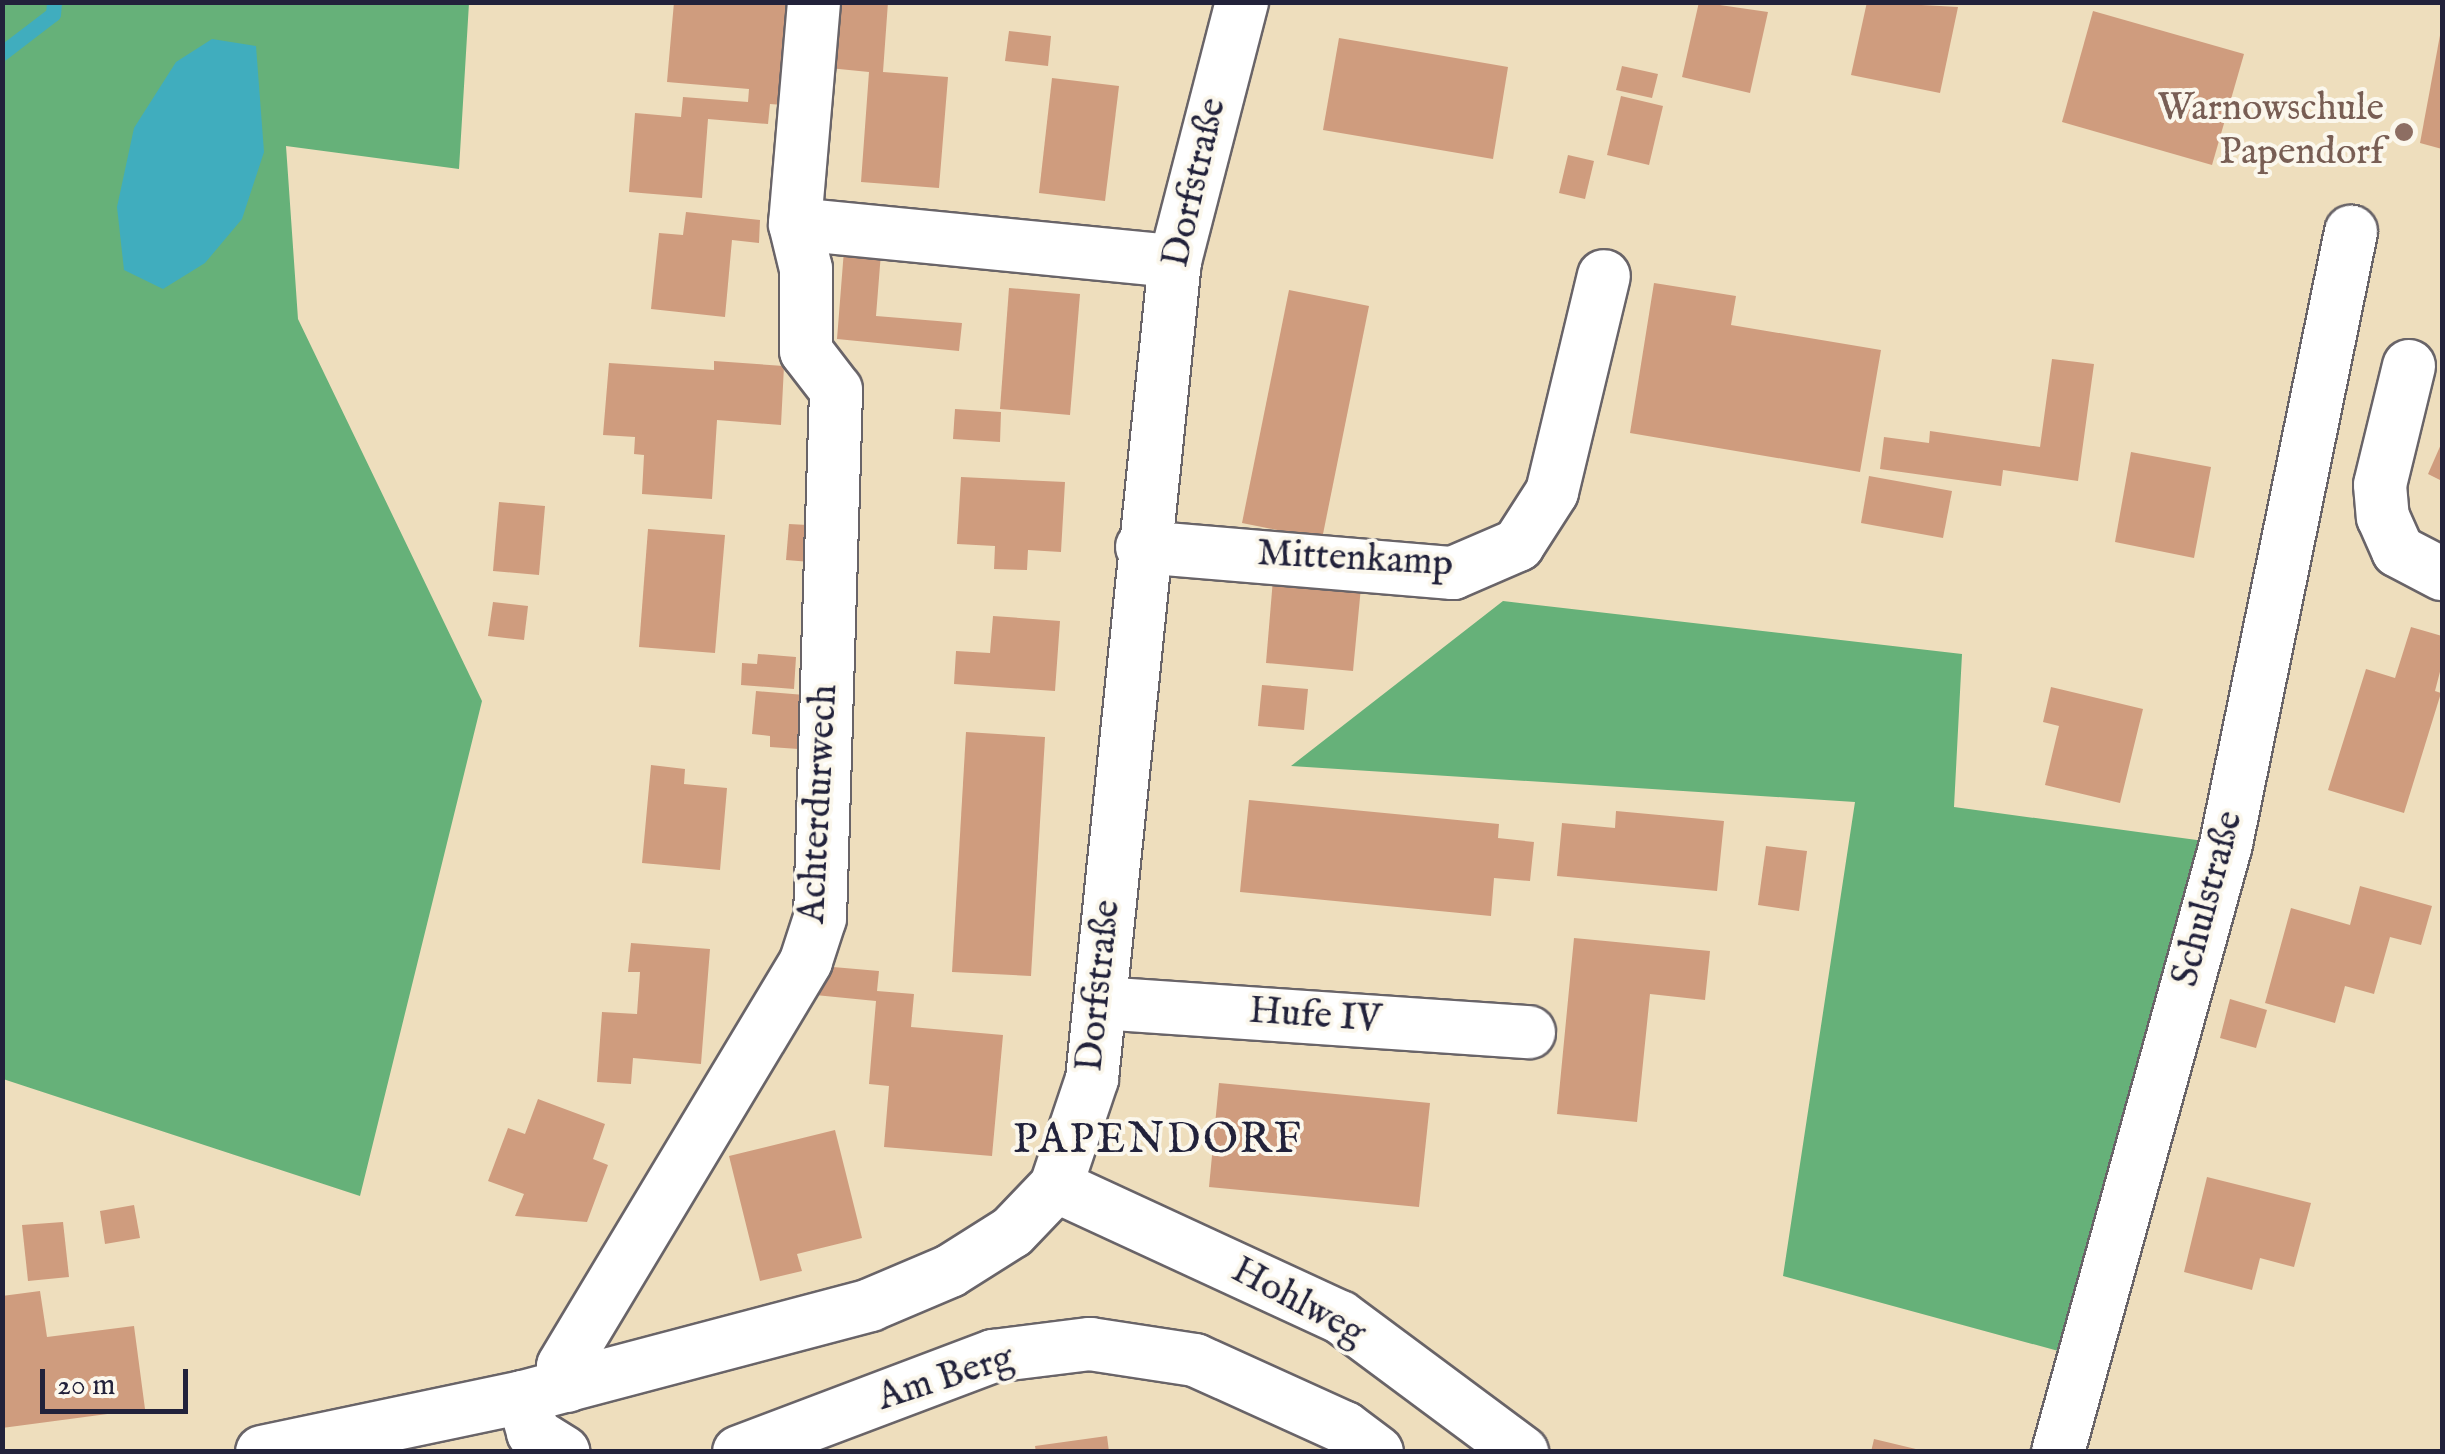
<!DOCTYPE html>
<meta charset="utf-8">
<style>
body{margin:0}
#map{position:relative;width:2445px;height:1454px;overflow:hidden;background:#eedebd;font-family:"IM FELL English",serif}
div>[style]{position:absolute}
.forest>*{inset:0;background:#66b179}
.water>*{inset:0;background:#40adbe}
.stream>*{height:15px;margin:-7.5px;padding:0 7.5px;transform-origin:7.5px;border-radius:7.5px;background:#40adbe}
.building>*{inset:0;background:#cf9c7e}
.roads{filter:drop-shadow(2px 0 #696468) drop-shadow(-2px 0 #696468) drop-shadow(0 2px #696468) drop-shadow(0 -2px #696468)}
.minor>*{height:52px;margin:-26px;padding:0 26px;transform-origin:26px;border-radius:26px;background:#fff}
.dots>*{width:28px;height:28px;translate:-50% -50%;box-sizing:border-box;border:5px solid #fbf7ec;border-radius:50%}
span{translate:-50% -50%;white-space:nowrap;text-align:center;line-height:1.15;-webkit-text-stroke:8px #fbf7ec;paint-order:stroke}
.education-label{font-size:38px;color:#785e54}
.right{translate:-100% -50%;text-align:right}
.street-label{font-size:38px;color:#22223b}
.quarter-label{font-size:42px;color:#22223b;letter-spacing:2.5px}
.frame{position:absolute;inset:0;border:5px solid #22223b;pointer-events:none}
.scale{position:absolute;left:40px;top:1369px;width:148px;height:45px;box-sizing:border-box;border:5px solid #22223b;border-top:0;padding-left:12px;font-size:30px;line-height:35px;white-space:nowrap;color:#22223b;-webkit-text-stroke:8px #fbf7ec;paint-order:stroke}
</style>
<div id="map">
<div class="forest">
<div style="clip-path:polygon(3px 3px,469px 3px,459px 169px,286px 146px,298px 319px,482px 701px,360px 1196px,3px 1079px)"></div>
<div style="clip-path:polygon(1503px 601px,1962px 654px,1954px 807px,2226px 844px,2084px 1358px,1783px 1276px,1855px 802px,1291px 766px)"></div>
</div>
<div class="water">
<div style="clip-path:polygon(212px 39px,256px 46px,264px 152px,242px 219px,205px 263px,163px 289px,124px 270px,117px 207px,134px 128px,176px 62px)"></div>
</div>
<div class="stream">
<div style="left:2px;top:53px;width:64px;rotate:-37.4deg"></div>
<div style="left:53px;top:14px;width:12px;rotate:-85deg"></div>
</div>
<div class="building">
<div style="clip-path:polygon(674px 2px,803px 2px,796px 106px,770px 104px,768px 124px,708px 119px,702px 198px,629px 192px,635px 113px,681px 117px,683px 97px,748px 102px,749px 89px,667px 82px)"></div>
<div style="clip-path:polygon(834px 2px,888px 2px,883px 72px,948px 77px,939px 188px,861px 182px,869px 72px,829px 68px)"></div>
<div style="clip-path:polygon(1699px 2px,1768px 12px,1750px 93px,1682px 77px)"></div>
<div style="clip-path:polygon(1867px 2px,1958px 7px,1940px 93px,1851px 75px)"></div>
<div style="clip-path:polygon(2093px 11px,2244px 54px,2212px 165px,2062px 122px)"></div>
<div style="clip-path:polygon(2441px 30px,2442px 31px,2442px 149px,2420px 143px)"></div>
<div style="clip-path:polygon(1009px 31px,1051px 36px,1048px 66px,1005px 61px)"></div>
<div style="clip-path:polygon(1339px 38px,1508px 67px,1493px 159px,1323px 130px)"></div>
<div style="clip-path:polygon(1622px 66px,1658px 74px,1652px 98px,1616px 90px)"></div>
<div style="clip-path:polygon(1052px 78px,1119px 86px,1105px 201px,1039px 193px)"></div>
<div style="clip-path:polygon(1621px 96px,1663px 106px,1649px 165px,1607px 155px)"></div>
<div style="clip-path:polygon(1568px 155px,1594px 161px,1585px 199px,1559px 193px)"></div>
<div style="clip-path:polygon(686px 212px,760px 220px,759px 243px,732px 240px,725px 317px,651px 309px,659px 233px,683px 235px)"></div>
<div style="clip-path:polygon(844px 250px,881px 253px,876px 316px,962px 323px,959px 351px,837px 339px)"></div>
<div style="clip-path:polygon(1654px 283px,1736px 296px,1731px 325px,1881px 350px,1860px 472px,1630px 433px)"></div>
<div style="clip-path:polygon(1009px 288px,1080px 294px,1070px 415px,1000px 409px)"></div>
<div style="clip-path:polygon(1289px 290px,1369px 306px,1322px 539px,1242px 523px)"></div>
<div style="clip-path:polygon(2052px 359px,2094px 364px,2078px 481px,2003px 470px,2001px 486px,1880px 469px,1884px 437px,1929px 443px,1930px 431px,2040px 447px)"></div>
<div style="clip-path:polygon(714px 361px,784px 366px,781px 425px,717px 420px,712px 499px,642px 494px,644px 455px,634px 454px,635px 437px,603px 435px,609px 363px,714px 370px)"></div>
<div style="clip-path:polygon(955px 409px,1001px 412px,1000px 442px,953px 439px)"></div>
<div style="clip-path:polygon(2442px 442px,2442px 481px,2428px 474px)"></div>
<div style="clip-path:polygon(2131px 452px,2211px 467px,2194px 558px,2115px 542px)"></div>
<div style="clip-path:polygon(1869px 476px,1952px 491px,1943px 538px,1861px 523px)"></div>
<div style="clip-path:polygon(961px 477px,1065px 482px,1061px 552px,1028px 550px,1027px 570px,994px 569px,995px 546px,957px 544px)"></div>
<div style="clip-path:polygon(499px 502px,545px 506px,539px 575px,493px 571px)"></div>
<div style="clip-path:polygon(789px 524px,826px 526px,823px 563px,786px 560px)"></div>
<div style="clip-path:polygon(648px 529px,725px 535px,715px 653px,639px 647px)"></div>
<div style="clip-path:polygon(1273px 579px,1361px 587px,1353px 671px,1266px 663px)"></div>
<div style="clip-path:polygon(493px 602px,528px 606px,524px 640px,488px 636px)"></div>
<div style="clip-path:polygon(993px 616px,1060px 621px,1055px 691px,954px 684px,956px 651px,990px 653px)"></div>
<div style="clip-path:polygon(2411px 627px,2442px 636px,2442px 664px,2435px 691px,2441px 693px,2404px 813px,2328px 790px,2366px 669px,2395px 678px)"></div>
<div style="clip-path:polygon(758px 654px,796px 657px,794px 689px,741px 685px,742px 663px,757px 664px)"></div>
<div style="clip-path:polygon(1262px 685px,1308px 689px,1304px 730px,1258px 726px)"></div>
<div style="clip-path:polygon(2051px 687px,2143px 709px,2120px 803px,2045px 785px,2059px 726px,2043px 722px)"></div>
<div style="clip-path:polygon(756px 691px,817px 696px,813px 750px,770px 747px,770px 736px,752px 734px)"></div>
<div style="clip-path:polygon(966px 732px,1045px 737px,1031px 976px,952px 972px)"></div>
<div style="clip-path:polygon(651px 765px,685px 769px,684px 784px,727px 788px,720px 870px,642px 863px)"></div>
<div style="clip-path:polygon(1249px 800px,1499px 824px,1498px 838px,1534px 842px,1530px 881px,1494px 878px,1491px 916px,1240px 892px)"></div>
<div style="clip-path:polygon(1616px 811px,1724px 821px,1717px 891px,1557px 876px,1562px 823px,1615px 828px)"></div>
<div style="clip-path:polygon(1766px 846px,1807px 851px,1799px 911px,1758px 905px)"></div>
<div style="clip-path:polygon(2360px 886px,2432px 906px,2421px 945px,2390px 937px,2374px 994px,2345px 986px,2335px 1023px,2265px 1003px,2291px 908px,2350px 925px)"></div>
<div style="clip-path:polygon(1574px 938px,1710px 951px,1705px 1000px,1650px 994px,1637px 1122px,1557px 1114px)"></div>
<div style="clip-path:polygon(631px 943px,710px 949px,701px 1064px,633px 1058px,631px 1084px,597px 1082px,602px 1012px,637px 1014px,640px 972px,628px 972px)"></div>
<div style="clip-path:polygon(833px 967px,879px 971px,877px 991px,914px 994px,911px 1027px,1003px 1035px,992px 1156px,884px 1147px,889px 1086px,869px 1084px,876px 1001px,815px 995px)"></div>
<div style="clip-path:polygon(2230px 999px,2267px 1010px,2256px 1048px,2220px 1038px)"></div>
<div style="clip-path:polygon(1219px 1083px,1430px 1103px,1419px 1207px,1209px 1187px)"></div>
<div style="clip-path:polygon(538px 1099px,605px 1124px,593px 1159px,608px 1165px,587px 1222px,515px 1216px,524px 1194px,488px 1181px,508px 1128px,525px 1134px)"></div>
<div style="clip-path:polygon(835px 1130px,862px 1238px,797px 1254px,802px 1271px,760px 1281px,729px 1156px)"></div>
<div style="clip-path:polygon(2207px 1177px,2311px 1203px,2294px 1267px,2260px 1258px,2252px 1290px,2184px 1272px)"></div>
<div style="clip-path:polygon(134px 1205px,140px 1238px,105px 1244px,100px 1211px)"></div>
<div style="clip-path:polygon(63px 1222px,69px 1277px,28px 1281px,22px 1225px)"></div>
<div style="clip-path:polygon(40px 1291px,47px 1337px,134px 1326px,145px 1409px,2px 1428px,2px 1296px)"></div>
<div style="clip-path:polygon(1107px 1436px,1109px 1452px,1036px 1452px,1035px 1446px)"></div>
<div style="clip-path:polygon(1874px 1439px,1920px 1450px,1920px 1452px,1871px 1452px)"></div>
</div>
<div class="roads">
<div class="minor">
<div style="left:795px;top:224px;width:382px;rotate:5.6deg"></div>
<div style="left:2409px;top:366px;width:122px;rotate:103.7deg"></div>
<div style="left:2380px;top:485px;width:32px;rotate:85deg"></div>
<div style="left:2383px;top:517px;width:37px;rotate:66deg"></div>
<div style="left:2398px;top:551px;width:50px;rotate:27.6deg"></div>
<div style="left:1142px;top:547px;width:312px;rotate:4.8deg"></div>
<div style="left:1453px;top:573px;width:71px;rotate:-23.3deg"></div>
<div style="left:1518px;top:545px;width:63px;rotate:-57.3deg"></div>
<div style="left:1552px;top:492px;width:222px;rotate:-76.5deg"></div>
<div style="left:1100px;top:1003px;width:430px;rotate:3.9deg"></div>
<div style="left:1056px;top:1186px;width:313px;rotate:24.8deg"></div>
<div style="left:1340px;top:1317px;width:227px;rotate:36.6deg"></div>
<div style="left:567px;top:1386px;width:20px;rotate:-101deg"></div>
<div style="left:563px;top:1366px;width:472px;rotate:-59deg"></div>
<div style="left:806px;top:961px;width:45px;rotate:-72deg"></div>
<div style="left:820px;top:918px;width:528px;rotate:-88.26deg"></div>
<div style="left:836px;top:390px;width:49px;rotate:-127.6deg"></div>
<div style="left:806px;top:351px;width:82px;rotate:-90deg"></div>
<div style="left:806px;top:269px;width:46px;rotate:-103.7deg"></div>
<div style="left:795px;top:224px;width:223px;rotate:-85.1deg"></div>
<div style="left:523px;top:1397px;width:37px;rotate:74deg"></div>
<div style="left:533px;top:1433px;width:36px;rotate:32deg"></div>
<div style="left:262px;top:1452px;width:267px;rotate:-11.9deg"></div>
<div style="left:523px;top:1397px;width:359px;rotate:-14.8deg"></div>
<div style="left:870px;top:1305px;width:87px;rotate:-23deg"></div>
<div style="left:950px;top:1271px;width:73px;rotate:-32.2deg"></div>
<div style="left:1012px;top:1232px;width:64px;rotate:-46.3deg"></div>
<div style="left:1056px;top:1186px;width:113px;rotate:-71.4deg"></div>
<div style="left:1092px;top:1079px;width:822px;rotate:-84.21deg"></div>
<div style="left:1175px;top:261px;width:268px;rotate:-75.5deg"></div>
<div style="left:739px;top:1452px;width:272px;rotate:-20.7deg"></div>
<div style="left:993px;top:1356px;width:98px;rotate:-7.1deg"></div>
<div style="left:1090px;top:1344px;width:106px;rotate:8.7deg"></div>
<div style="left:1195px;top:1360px;width:165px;rotate:24.4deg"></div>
<div style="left:1345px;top:1428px;width:40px;rotate:37deg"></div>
<div style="left:2058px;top:1452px;width:631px;rotate:-74.55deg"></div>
<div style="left:2226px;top:844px;width:625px;rotate:-78.46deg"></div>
</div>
</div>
<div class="dots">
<div style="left:2404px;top:132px;background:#8d6e63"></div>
</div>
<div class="education-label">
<span class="right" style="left:2384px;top:132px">Warnowschule<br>Papendorf</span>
</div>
<div class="street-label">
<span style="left:1196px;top:183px;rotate:-77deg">Dorfstraße</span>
<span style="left:1355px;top:560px;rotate:3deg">Mittenkamp</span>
<span style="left:820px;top:804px;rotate:-87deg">Achterdurwech</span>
<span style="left:2209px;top:899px;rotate:-75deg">Schulstraße</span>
<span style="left:1100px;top:986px;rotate:-84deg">Dorfstraße</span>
<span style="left:1315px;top:1017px;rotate:4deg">Hufe IV</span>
<span style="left:1298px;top:1303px;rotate:28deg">Hohlweg</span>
<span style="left:946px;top:1379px;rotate:-18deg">Am Berg</span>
</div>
<div class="quarter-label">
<span style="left:1158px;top:1141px">PAPENDORF</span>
</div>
<div class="frame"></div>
<div class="scale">20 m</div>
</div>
